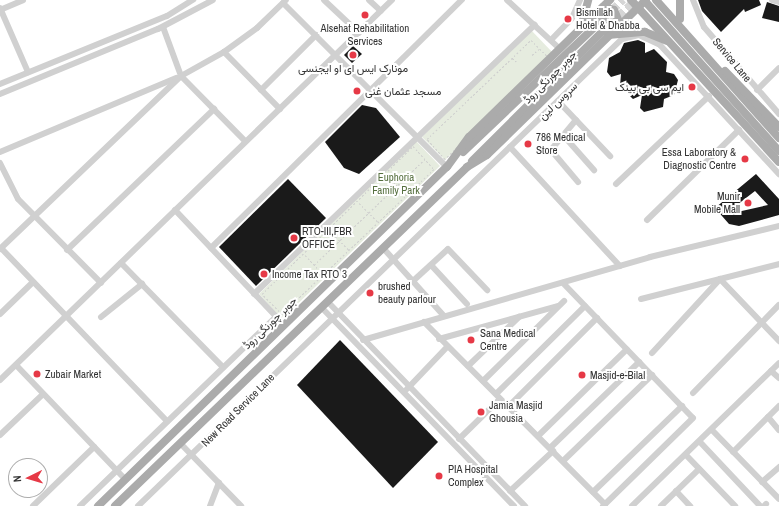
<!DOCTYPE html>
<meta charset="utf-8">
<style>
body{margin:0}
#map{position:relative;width:779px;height:506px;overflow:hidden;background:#fff;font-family:"Archivo Narrow",Vazirmatn,sans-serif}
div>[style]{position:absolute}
.green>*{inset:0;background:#e6ecdf}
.building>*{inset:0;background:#1a1a1a}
.major-tunnel>*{height:8px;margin-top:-4px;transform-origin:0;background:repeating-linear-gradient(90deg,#d6d6d6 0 8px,transparent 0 12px)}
.path>*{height:1px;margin-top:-0.5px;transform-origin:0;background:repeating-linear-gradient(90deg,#cdcdcd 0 2px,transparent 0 4px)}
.minor>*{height:6px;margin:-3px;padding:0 3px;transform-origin:3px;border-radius:3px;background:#d0d0d0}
.major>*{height:8px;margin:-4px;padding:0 4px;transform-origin:4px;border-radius:4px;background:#ababab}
.major-bridge>*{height:8px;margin:-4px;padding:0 4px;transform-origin:4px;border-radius:4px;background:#ababab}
.dots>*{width:11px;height:11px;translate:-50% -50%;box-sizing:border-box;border:2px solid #fff;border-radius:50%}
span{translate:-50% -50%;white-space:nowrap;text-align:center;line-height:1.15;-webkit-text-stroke:4px #fff;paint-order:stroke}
.poi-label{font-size:11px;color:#333}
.left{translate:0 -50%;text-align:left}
.right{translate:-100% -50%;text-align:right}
.street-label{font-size:11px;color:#333}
.park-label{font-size:11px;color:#56703f}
.north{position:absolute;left:8px;top:458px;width:40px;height:40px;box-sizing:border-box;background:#fff;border:1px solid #adadad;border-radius:50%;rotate:265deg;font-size:11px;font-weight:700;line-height:16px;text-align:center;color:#333}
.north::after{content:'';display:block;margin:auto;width:14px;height:18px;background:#e63946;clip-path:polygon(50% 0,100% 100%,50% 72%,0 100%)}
</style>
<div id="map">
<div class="green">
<div style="clip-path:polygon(531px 30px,554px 54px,445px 160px,422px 137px)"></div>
<div style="clip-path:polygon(416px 141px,440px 166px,282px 319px,259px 294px)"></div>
</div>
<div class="building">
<div style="clip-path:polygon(698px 0,759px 0,761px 5px,745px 12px,744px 9px,721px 32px,702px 11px)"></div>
<div style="clip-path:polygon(767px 2px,779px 6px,779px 22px,762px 18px)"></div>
<div style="clip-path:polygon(638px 40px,645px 43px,645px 53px,654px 49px,667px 62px,666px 72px,674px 74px,678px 80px,674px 95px,664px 99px,663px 107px,644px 112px,640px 108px,642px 95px,633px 99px,620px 86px,621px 74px,611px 77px,607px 72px,609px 58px,620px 52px,624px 43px)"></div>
<div style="clip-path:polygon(353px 46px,362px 54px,352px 63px,344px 55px)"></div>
<div style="clip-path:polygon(362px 105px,376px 108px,400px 137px,359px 174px,344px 168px,325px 142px)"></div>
<div style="clip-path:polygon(evenodd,756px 174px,779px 199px,779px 215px,739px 226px,729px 224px,715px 208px,756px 174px,755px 191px,768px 205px,724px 215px,755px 191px)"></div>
<div style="clip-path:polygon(288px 179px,326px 218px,256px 286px,219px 247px)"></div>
<div style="clip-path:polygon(340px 340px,438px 442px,393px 488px,297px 385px)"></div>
</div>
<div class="major-tunnel">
<div style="left:603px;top:19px;width:28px;rotate:-44deg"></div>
<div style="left:609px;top:25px;width:37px;rotate:-43deg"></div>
</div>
<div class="path">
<div style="left:531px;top:40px;width:24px;rotate:45deg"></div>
<div style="left:548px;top:57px;width:145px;rotate:135.3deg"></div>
<div style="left:445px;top:159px;width:27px;rotate:-132deg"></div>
<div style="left:427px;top:139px;width:144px;rotate:-43.6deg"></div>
<div style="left:532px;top:55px;width:9px;rotate:-41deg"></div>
<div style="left:512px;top:58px;width:6px;rotate:39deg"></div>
<div style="left:413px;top:146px;width:31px;rotate:48deg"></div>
<div style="left:434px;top:169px;width:210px;rotate:136.4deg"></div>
<div style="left:282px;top:314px;width:28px;rotate:-135deg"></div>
<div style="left:262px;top:294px;width:211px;rotate:-44.4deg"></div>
<div style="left:388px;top:176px;width:26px;rotate:47deg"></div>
<div style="left:359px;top:203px;width:27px;rotate:45deg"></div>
<div style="left:330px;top:231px;width:27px;rotate:45deg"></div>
<div style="left:305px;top:255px;width:26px;rotate:47deg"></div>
<div style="left:314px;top:265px;width:153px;rotate:-43.7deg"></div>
</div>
<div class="minor">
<div style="left:324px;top:0;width:48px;rotate:43.3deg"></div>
<div style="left:369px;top:0;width:16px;rotate:43deg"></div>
<div style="left:507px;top:0;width:72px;rotate:42.8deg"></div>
<div style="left:693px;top:0;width:29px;rotate:68deg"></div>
<div style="left:704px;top:27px;width:115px;rotate:49.2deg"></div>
<div style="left:772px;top:0;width:7px;rotate:16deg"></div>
<div style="left:283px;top:3px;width:232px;rotate:45deg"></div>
<div style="left:0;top:8px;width:70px;rotate:66.4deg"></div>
<div style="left:0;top:10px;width:25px;rotate:-23deg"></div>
<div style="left:163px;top:27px;width:52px;rotate:69.8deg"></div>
<div style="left:181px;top:76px;width:91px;rotate:45.4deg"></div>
<div style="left:551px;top:40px;width:30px;rotate:-46deg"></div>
<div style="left:572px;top:18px;width:20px;rotate:-66deg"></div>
<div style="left:224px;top:52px;width:80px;rotate:45.5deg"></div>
<div style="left:0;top:84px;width:180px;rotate:-22.2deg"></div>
<div style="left:167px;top:16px;width:31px;rotate:-32deg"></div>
<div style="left:261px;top:90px;width:78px;rotate:-45deg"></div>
<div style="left:757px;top:90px;width:31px;rotate:-45deg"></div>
<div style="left:0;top:94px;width:171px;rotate:-22.4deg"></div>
<div style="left:158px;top:29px;width:62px;rotate:-27.8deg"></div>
<div style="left:558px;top:101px;width:76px;rotate:46.6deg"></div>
<div style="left:576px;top:120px;width:39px;rotate:130deg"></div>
<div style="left:551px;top:150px;width:42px;rotate:49.8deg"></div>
<div style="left:563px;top:135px;width:47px;rotate:48.5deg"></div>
<div style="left:510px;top:147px;width:162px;rotate:47.3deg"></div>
<div style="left:0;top:152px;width:191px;rotate:-22.8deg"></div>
<div style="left:0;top:163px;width:40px;rotate:63.4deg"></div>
<div style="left:18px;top:199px;width:118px;rotate:45.3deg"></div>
<div style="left:616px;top:184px;width:128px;rotate:-43.4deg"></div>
<div style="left:175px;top:210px;width:158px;rotate:46.5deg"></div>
<div style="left:647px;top:220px;width:129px;rotate:-44.4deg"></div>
<div style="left:1px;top:248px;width:240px;rotate:46.2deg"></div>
<div style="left:211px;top:248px;width:353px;rotate:-44.7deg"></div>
<div style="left:0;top:249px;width:250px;rotate:-43.7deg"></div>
<div style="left:181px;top:76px;width:49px;rotate:-29.2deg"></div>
<div style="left:224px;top:52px;width:41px;rotate:-36deg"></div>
<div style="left:257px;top:28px;width:40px;rotate:-44deg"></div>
<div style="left:384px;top:249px;width:90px;rotate:48.2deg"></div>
<div style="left:67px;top:250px;width:204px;rotate:-43.8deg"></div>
<div style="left:121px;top:263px;width:146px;rotate:45.6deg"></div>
<div style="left:431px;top:265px;width:53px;rotate:47.3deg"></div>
<div style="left:413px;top:281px;width:47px;rotate:-42.4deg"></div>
<div style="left:448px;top:249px;width:57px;rotate:46.4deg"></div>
<div style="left:563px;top:283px;width:187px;rotate:46.1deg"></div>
<div style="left:693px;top:418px;width:126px;rotate:135.6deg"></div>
<div style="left:254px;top:294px;width:389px;rotate:-43.8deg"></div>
<div style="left:641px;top:299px;width:142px;rotate:-14.2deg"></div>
<div style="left:328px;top:302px;width:284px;rotate:46deg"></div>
<div style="left:322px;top:308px;width:276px;rotate:45.9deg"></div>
<div style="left:0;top:314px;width:46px;rotate:-44.1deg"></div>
<div style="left:101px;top:317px;width:53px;rotate:-38.8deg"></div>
<div style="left:424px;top:322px;width:257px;rotate:45.2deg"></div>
<div style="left:439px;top:339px;width:123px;rotate:-15.5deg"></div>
<div style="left:363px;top:340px;width:299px;rotate:-16.1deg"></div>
<div style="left:650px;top:257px;width:133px;rotate:-13.5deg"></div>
<div style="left:652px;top:353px;width:100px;rotate:-47.4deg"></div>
<div style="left:720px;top:279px;width:86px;rotate:46.4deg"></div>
<div style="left:16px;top:365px;width:158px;rotate:46.3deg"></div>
<div style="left:468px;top:366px;width:71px;rotate:-43.9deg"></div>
<div style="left:771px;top:371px;width:11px;rotate:41deg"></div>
<div style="left:0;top:380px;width:546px;rotate:-44.11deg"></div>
<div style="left:483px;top:381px;width:114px;rotate:-44.6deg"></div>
<div style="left:407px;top:389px;width:58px;rotate:-46.4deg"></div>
<div style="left:693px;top:393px;width:123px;rotate:-45.7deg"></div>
<div style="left:496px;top:394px;width:125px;rotate:-44.7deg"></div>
<div style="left:508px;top:407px;width:126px;rotate:-45deg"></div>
<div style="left:768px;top:417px;width:17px;rotate:50deg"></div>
<div style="left:712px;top:430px;width:96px;rotate:45.8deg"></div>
<div style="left:0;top:435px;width:59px;rotate:-43.6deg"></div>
<div style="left:538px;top:436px;width:124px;rotate:-44.3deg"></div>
<div style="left:459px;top:439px;width:57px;rotate:-44.3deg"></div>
<div style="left:700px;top:442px;width:88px;rotate:46.8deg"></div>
<div style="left:180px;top:443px;width:88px;rotate:45.9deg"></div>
<div style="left:550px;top:448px;width:124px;rotate:-44deg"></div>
<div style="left:733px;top:452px;width:65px;rotate:-45deg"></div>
<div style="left:686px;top:455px;width:71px;rotate:46.1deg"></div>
<div style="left:563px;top:461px;width:124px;rotate:-44deg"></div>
<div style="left:762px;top:482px;width:23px;rotate:-41deg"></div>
<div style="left:510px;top:491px;width:59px;rotate:-42.9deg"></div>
<div style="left:676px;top:491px;width:21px;rotate:47deg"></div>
<div style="left:593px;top:492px;width:124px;rotate:-44deg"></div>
<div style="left:33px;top:506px;width:85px;rotate:-44deg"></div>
<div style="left:80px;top:506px;width:272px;rotate:-44deg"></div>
<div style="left:138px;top:506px;width:673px;rotate:-43.98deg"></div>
<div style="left:622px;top:39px;width:17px;rotate:-13deg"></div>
<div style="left:639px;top:35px;width:23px;rotate:25deg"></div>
<div style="left:660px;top:45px;width:176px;rotate:47.3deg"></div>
<div style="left:210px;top:506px;width:25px;rotate:-69deg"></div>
<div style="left:632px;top:506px;width:205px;rotate:-44.2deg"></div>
<div style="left:661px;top:506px;width:53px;rotate:-44.2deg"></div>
<div style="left:764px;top:506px;width:3px;rotate:-45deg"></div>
</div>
<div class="major">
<div style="left:631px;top:0;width:219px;rotate:47.6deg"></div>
<div style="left:656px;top:0;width:185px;rotate:48.3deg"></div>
<div style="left:603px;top:7px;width:11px;rotate:15deg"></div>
<div style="left:614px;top:10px;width:15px;rotate:67deg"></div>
<div style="left:680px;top:19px;width:19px;rotate:-90deg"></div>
<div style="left:581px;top:27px;width:28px;rotate:-75deg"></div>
<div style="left:608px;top:35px;width:37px;rotate:-5deg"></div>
<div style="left:645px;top:32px;width:24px;rotate:22deg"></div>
<div style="left:725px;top:71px;width:78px;rotate:46deg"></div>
<div style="left:463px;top:152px;width:193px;rotate:-43.5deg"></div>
<div style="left:472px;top:161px;width:193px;rotate:-44.8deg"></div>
<div style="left:98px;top:506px;width:487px;rotate:-44.2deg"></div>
<div style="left:447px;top:167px;width:37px;rotate:-54deg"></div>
<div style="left:469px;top:137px;width:197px;rotate:-44.2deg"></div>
<div style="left:115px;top:506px;width:489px;rotate:-43.9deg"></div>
<div style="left:467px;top:167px;width:23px;rotate:-31deg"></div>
<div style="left:487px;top:155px;width:222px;rotate:-44.3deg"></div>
</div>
<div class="major-bridge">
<div style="left:644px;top:0;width:203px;rotate:48.2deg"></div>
</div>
<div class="dots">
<div style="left:365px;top:15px;background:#e63946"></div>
<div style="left:568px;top:19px;background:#e63946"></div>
<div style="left:353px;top:55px;background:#e63946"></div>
<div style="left:692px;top:87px;background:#e63946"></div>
<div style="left:357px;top:91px;background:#e63946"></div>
<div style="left:528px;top:144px;background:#e63946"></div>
<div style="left:745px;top:159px;background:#e63946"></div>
<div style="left:748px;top:203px;background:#e63946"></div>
<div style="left:294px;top:238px;background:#e63946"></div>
<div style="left:264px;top:274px;background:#e63946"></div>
<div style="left:370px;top:293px;background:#e63946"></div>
<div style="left:471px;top:340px;background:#e63946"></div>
<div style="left:37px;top:374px;background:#e63946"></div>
<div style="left:582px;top:375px;background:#e63946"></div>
<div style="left:481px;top:412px;background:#e63946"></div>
<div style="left:439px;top:476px;background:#e63946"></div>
</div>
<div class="poi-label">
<span class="left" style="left:576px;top:19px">Bismillah<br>Hotel &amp; Dhabba</span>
<span style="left:365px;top:35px">Alsehat Rehabilitation<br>Services</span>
<span style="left:353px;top:68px">مونارک ایس ای او ایجنسی</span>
<span class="right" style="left:684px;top:87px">ایم سی بی بینک</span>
<span class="left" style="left:365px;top:91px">مسجد عثمان غنی</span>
<span class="left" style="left:536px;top:144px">786 Medical<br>Store</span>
<span class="right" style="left:736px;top:159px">Essa Laboratory &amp;<br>Diagnostic Centre</span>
<span class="right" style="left:740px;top:203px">Munir<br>Mobile Mall</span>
<span class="left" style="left:302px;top:238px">RTO-III,FBR<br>OFFICE</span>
<span class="left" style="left:272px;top:274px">Income Tax RTO 3</span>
<span class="left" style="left:378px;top:293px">brushed<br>beauty parlour</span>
<span class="left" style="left:480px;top:340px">Sana Medical<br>Centre</span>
<span class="left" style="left:45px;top:374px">Zubair Market</span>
<span class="left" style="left:590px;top:375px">Masjid-e-Bilal</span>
<span class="left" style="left:489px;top:412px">Jamia Masjid<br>Ghousia</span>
<span class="left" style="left:448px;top:476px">PIA Hospital<br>Complex</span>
</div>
<div class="street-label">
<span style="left:732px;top:60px;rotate:50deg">Service Lane</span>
<span style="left:550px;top:77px;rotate:-45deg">جوہر چورنگی روڈ</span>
<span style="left:558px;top:101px;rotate:-44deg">سروس لین</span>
<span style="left:270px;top:323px;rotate:-44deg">جوہر چورنگی روڈ</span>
<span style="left:238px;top:410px;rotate:-45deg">New Road Service Lane</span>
</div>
<div class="park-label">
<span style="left:396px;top:184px">Euphoria<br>Family Park</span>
</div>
<div class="north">N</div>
</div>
